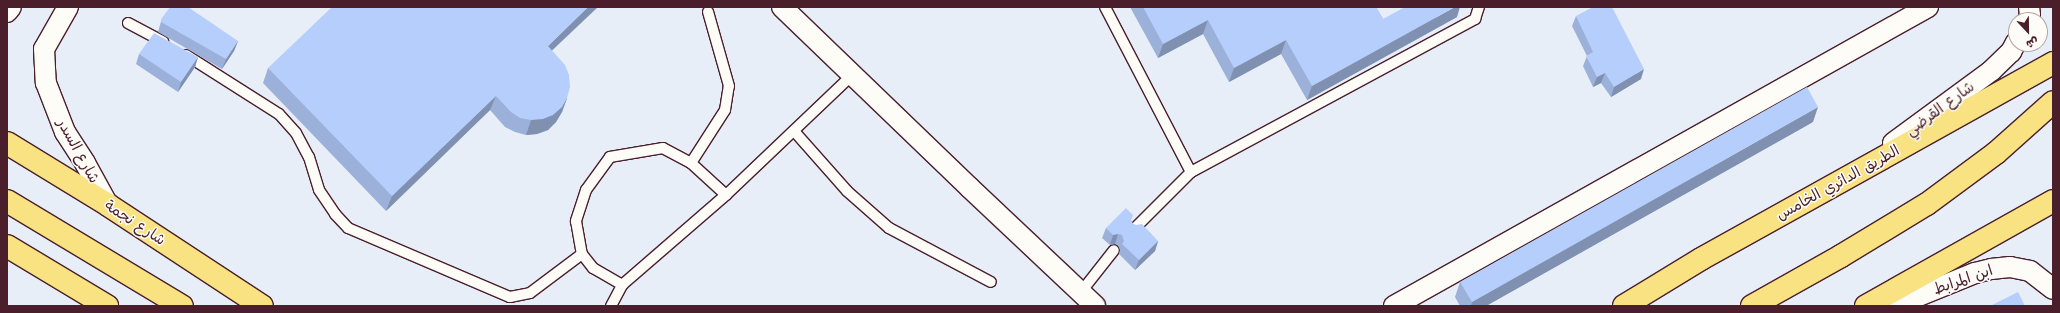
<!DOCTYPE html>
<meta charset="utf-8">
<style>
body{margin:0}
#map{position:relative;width:2060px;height:313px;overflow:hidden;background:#e7eef8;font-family:"Shantell Sans","Playpen Sans Arabic",sans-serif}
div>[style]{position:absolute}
.roads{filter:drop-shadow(1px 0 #4a1f2b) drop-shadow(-1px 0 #4a1f2b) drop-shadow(0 1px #4a1f2b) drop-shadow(0 -1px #4a1f2b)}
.service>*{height:10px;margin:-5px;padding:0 5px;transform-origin:5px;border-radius:5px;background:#fdfcf7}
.minor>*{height:20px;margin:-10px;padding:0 10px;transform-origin:10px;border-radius:10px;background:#fdfcf7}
.primary>*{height:22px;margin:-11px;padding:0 11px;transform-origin:11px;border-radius:11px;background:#f8e281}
.wall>*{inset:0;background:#9cb1d9}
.shaded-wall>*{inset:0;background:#7f90b0}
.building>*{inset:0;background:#b5cefc}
span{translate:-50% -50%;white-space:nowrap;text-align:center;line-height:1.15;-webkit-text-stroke:3px #fdfcf7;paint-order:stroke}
.street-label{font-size:15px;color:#4a1f2b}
.frame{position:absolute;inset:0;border:8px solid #4a1f2b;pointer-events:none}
.north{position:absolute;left:2008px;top:12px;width:40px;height:40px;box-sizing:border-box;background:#fdfcf7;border:1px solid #b5a4a5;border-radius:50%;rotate:158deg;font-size:11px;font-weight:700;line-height:16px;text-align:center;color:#4a1f2b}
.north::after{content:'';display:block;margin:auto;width:14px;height:18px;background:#4a1f2b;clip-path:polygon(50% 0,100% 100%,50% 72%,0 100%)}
</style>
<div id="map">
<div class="roads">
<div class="service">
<div style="left:1105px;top:7px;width:186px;rotate:62.5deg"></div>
<div style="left:128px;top:23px;width:40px;rotate:28deg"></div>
<div style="left:186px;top:55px;width:110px;rotate:32.4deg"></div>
<div style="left:279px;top:114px;width:25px;rotate:48deg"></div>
<div style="left:296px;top:133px;width:27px;rotate:62deg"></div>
<div style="left:309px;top:157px;width:34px;rotate:73deg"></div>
<div style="left:319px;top:190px;width:29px;rotate:56deg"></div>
<div style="left:335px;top:214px;width:19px;rotate:47deg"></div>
<div style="left:348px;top:228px;width:176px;rotate:23.1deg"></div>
<div style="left:510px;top:297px;width:20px;rotate:-11deg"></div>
<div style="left:530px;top:293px;width:65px;rotate:-36.9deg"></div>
<div style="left:794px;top:131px;width:80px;rotate:48.5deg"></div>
<div style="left:847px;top:191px;width:56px;rotate:41.4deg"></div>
<div style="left:889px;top:228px;width:115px;rotate:27.9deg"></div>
<div style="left:691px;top:163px;width:63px;rotate:-57.3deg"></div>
<div style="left:725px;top:110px;width:24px;rotate:-81deg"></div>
<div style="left:729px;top:86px;width:77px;rotate:-105.8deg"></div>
<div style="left:726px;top:195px;width:47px;rotate:-137.6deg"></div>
<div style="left:691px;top:163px;width:32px;rotate:-152deg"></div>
<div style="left:663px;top:148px;width:54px;rotate:170.4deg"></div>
<div style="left:610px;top:157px;width:41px;rotate:126deg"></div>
<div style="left:586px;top:190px;width:33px;rotate:108deg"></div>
<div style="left:576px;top:221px;width:34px;rotate:80deg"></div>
<div style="left:582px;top:254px;width:18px;rotate:52deg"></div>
<div style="left:593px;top:268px;width:34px;rotate:30deg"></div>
<div style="left:622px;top:285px;width:138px;rotate:-40.9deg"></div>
<div style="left:726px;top:195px;width:174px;rotate:-43.6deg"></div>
<div style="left:1134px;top:229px;width:81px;rotate:-45deg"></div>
<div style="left:1191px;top:172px;width:323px;rotate:-28.3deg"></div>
<div style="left:1475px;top:19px;width:13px;rotate:-72deg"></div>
<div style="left:1081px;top:292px;width:53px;rotate:-51.8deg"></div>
<div style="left:611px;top:306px;width:24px;rotate:-62deg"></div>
</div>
<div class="minor">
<div style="left:68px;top:7px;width:48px;rotate:119.7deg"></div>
<div style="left:44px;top:49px;width:34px;rotate:87deg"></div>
<div style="left:46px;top:83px;width:53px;rotate:68.8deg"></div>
<div style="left:65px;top:132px;width:37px;rotate:57deg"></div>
<div style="left:85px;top:163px;width:48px;rotate:61.3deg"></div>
<div style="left:782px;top:7px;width:261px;rotate:43.9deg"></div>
<div style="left:970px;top:188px;width:172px;rotate:43.3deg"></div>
<div style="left:7px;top:12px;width:6px;rotate:-51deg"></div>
<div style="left:2028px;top:20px;width:5px;rotate:-68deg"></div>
<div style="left:2030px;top:15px;width:8px;rotate:-97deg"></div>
<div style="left:1893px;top:143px;width:122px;rotate:-36.3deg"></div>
<div style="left:1991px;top:71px;width:28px;rotate:-44deg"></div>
<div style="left:2011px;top:52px;width:11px;rotate:-63deg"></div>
<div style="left:1394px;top:306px;width:612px;rotate:-29.25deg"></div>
<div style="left:1894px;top:306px;width:87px;rotate:-22.2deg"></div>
<div style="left:1975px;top:273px;width:16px;rotate:-14deg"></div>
<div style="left:1991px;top:269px;width:19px;rotate:-6deg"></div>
<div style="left:2010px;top:267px;width:20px;rotate:11deg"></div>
<div style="left:2030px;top:271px;width:29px;rotate:38deg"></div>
</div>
<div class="primary">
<div style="left:7px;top:143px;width:119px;rotate:31.5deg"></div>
<div style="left:108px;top:205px;width:184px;rotate:33.3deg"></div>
<div style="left:7px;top:201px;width:204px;rotate:31deg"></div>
<div style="left:7px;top:246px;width:117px;rotate:31deg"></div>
<div style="left:1624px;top:306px;width:90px;rotate:-31.4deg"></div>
<div style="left:1701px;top:259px;width:403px;rotate:-29.1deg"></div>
<div style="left:1752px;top:306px;width:102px;rotate:-29.3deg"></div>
<div style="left:1841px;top:256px;width:100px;rotate:-31.2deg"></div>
<div style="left:1927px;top:204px;width:86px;rotate:-36.5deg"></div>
<div style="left:1996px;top:153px;width:76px;rotate:-41.8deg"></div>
<div style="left:1866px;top:306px;width:214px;rotate:-29.3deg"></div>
</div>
</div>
<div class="wall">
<div style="clip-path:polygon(1130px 7px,1376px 7px,1383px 19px,1457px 17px,1307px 100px,1281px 54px,1229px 82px,1203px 34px,1158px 58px)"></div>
<div style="clip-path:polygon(1576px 16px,1641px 79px,1611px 97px,1601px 83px,1593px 87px,1583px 66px,1587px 56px,1572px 26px)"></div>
<div style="clip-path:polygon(162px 18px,238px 41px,234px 51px,222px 69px,158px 32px)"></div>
<div style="clip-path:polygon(552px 51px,567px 98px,562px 112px,556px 122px,548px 130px,537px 134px,526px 135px,515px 132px,505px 127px,490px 110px,386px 211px,263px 83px,268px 68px)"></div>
<div style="clip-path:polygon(139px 54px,198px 57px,195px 67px,178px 92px,136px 64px)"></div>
<div style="clip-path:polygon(1813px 122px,1486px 306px,1460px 306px,1455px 297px,1460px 282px)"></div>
<div style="clip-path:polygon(1131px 220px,1133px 224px,1158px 241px,1155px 251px,1135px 270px,1119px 254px,1120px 250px,1118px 245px,1115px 244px,1110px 245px,1102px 238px,1106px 228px)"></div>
</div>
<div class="shaded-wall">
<div style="clip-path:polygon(588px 7px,598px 7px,542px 60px,548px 46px)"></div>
<div style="clip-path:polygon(1455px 7px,1460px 7px,1457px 17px,1307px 100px,1312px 86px)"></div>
<div style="clip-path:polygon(1208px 20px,1203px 34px,1158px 58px,1163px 44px)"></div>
<div style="clip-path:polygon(1286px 40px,1281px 54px,1229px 82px,1234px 68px)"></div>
<div style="clip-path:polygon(238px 41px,234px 51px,222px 69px,226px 59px)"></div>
<div style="clip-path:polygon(198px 57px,195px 67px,178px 92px,181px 82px)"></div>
<div style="clip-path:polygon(1644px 69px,1641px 79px,1611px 97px,1614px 87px)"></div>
<div style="clip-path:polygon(1605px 73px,1601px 83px,1593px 87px,1597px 77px)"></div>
<div style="clip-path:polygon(496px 96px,490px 110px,386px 211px,392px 196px)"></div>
<div style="clip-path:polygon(567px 98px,562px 112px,556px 122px,548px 130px,537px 134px,526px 135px,531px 120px)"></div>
<div style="clip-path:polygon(1818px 107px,1813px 122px,1486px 306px,1471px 306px,1472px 302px)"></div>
<div style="clip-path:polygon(1118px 234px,1115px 244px,1110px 245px,1113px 235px)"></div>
<div style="clip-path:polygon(1158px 241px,1155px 251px,1135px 270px,1139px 260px)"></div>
</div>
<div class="building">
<div style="clip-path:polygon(170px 7px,188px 7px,238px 41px,226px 59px,161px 22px,162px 18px)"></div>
<div style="clip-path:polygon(332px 7px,588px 7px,548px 46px,565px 65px,569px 75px,570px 87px,567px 98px,562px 107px,553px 115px,543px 119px,531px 120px,520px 118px,511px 112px,496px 96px,392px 196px,268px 68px)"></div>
<div style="clip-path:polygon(1143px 7px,1376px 7px,1383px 19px,1405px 7px,1455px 7px,1312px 86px,1286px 40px,1234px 68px,1208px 20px,1163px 44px)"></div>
<div style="clip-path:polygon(1593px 7px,1612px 7px,1644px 69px,1614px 87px,1605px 73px,1597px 77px,1586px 56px,1593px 52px,1576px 16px)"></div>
<div style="clip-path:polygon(154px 33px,198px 57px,181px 82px,139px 54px)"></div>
<div style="clip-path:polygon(1807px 87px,1818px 107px,1472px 302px,1460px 282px)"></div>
<div style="clip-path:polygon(1126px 208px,1133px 215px,1131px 220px,1133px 224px,1136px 225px,1142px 224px,1158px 241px,1139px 260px,1122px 244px,1124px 241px,1122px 235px,1118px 234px,1113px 235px,1106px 228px)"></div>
<div style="clip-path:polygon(2018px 292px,2025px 306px,1990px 306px)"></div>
</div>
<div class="street-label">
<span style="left:1940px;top:109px;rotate:-36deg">شارع القرضي</span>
<span style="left:78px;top:151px;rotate:61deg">شارع السدر</span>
<span style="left:1838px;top:183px;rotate:-29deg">الطريق الدائري الخامس</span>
<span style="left:135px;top:223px;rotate:33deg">شارع نجمة</span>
<span style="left:1963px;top:280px;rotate:-19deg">ابن المرابط</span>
</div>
<div class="frame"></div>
<div class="north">ش</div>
</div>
